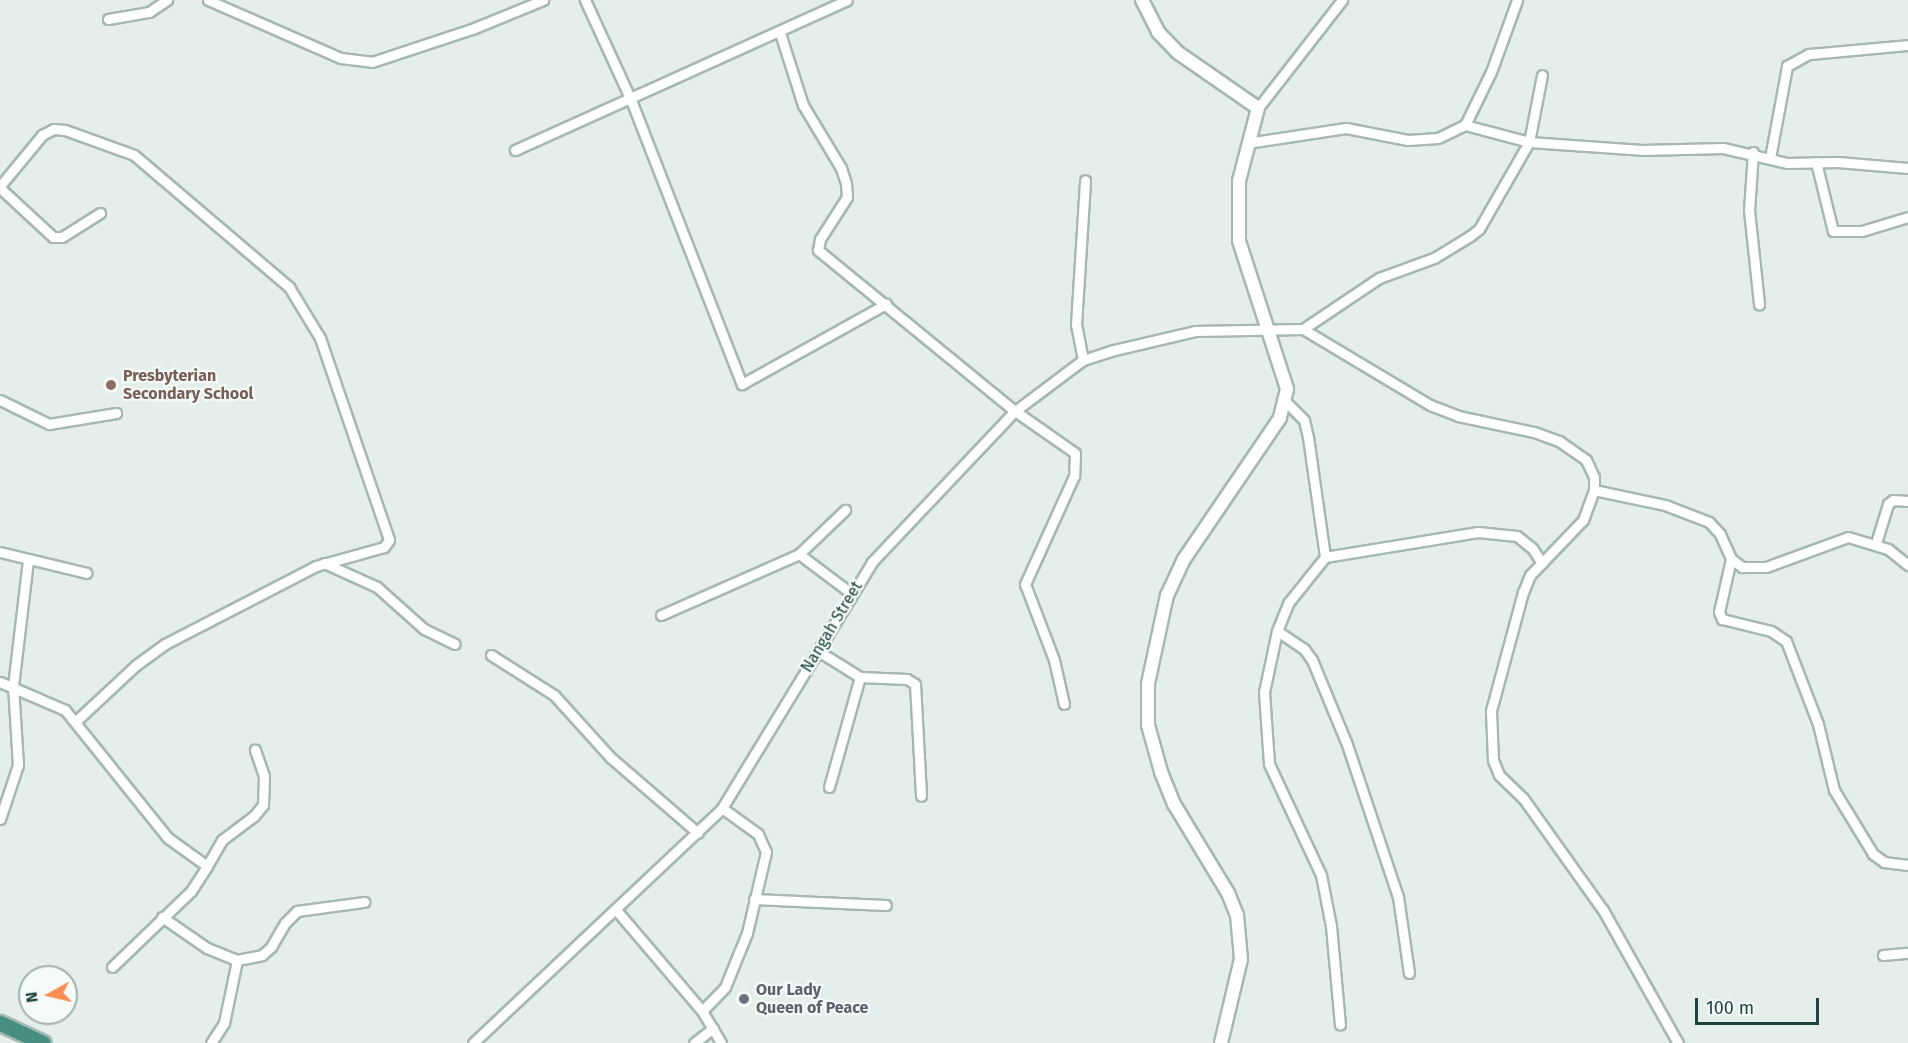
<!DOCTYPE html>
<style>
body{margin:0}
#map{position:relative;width:1908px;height:1043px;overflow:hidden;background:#e4efeb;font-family:"Fira Sans",sans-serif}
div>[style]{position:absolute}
.roads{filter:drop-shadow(2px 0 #a5b8b3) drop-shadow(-2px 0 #a5b8b3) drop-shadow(0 2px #a5b8b3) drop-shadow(0 -2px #a5b8b3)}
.minor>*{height:9px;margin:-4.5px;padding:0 4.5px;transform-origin:4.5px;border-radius:4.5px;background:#fff}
.tertiary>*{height:12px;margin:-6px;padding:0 6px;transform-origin:6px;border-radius:6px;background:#fff}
.trunk>*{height:15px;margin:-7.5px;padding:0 7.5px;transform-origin:7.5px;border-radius:7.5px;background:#468e84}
.dots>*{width:16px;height:16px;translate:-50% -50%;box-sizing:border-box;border:3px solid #f5fbf8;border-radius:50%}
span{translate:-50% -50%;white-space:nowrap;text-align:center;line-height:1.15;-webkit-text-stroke:4.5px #f5fbf8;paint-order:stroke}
.education-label{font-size:16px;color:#785e54;font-weight:700}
.left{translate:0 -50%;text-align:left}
.street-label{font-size:16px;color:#20433d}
.worship-label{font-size:16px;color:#5b616d;font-weight:700}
.north{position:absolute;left:18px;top:965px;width:60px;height:60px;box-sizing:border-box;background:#f5fbf8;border:2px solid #a0b1ad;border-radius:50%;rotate:262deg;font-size:16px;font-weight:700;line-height:24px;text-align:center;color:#20433d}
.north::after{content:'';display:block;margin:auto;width:21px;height:27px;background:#ff8c51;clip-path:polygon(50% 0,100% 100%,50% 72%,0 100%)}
.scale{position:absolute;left:1695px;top:998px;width:124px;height:27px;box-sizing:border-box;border:3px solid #20433d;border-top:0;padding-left:8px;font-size:18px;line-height:21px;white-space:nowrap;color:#20433d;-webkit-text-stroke:4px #f5fbf8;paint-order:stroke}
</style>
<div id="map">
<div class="roads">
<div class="minor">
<div style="left:208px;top:0;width:145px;rotate:23.6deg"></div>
<div style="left:341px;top:58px;width:31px;rotate:7deg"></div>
<div style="left:372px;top:62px;width:105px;rotate:-18.3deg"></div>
<div style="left:472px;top:29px;width:77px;rotate:-22.2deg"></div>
<div style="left:585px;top:0;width:110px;rotate:65.3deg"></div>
<div style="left:631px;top:100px;width:305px;rotate:68.7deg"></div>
<div style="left:742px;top:384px;width:165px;rotate:-29.1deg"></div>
<div style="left:108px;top:19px;width:42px;rotate:-9.7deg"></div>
<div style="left:149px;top:12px;width:22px;rotate:-34deg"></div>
<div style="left:780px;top:33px;width:76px;rotate:72.3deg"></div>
<div style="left:803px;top:105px;width:74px;rotate:58.9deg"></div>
<div style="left:841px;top:168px;width:16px;rotate:72deg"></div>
<div style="left:846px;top:183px;width:14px;rotate:86deg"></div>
<div style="left:847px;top:197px;width:50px;rotate:122.7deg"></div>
<div style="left:820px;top:239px;width:11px;rotate:100deg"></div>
<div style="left:818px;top:250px;width:254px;rotate:39.3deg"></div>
<div style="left:1015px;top:411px;width:73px;rotate:35deg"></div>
<div style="left:1075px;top:453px;width:23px;rotate:92deg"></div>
<div style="left:1074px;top:476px;width:119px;rotate:114.4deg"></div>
<div style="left:1025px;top:584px;width:81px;rotate:69.1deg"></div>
<div style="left:1054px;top:660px;width:45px;rotate:77.2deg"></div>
<div style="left:1258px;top:108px;width:137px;rotate:-52.1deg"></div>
<div style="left:1465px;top:125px;width:66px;rotate:14.9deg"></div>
<div style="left:1529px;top:142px;width:113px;rotate:4deg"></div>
<div style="left:1642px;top:150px;width:81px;rotate:-1.4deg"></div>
<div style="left:1723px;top:148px;width:66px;rotate:13.2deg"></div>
<div style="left:1787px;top:163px;width:51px;rotate:-1.1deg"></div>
<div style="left:1838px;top:162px;width:70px;rotate:4.9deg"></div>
<div style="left:1247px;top:143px;width:100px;rotate:-8.6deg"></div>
<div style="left:1346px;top:128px;width:63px;rotate:11deg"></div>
<div style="left:1408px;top:140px;width:30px;rotate:-4deg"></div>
<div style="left:1438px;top:138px;width:30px;rotate:-26deg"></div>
<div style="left:1465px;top:125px;width:59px;rotate:-63.9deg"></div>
<div style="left:1491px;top:72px;width:77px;rotate:-70.1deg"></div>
<div style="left:515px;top:150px;width:364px;rotate:-24.3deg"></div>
<div style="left:1753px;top:152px;width:58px;rotate:93.9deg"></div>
<div style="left:1749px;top:210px;width:95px;rotate:83.9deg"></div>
<div style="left:1770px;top:158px;width:94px;rotate:-79.5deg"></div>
<div style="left:1787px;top:66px;width:25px;rotate:-29deg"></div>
<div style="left:1809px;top:54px;width:99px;rotate:-5.2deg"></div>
<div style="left:1816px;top:162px;width:71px;rotate:76.2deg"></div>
<div style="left:1833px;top:231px;width:29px"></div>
<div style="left:1862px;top:231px;width:48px;rotate:-16.9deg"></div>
<div style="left:0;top:186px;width:66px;rotate:-50.5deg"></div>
<div style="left:42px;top:135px;width:13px;rotate:-27deg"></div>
<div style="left:54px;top:129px;width:11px;rotate:5deg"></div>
<div style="left:65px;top:130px;width:73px;rotate:19.9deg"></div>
<div style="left:134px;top:155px;width:204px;rotate:40.4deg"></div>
<div style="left:289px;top:287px;width:60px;rotate:58.7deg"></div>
<div style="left:320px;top:338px;width:213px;rotate:71.1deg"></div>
<div style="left:389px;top:540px;width:9px;rotate:126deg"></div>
<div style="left:384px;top:547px;width:71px;rotate:164.4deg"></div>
<div style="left:316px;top:566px;width:170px;rotate:152.7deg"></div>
<div style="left:165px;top:644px;width:37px;rotate:144deg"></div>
<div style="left:135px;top:666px;width:79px;rotate:137deg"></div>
<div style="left:0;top:188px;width:72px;rotate:42.8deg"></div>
<div style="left:53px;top:237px;width:9px"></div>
<div style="left:62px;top:237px;width:45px;rotate:-32.3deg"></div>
<div style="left:1303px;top:329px;width:148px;rotate:30.9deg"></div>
<div style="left:1430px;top:405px;width:30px;rotate:21deg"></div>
<div style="left:1458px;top:416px;width:78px;rotate:11.9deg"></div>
<div style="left:1534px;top:432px;width:27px;rotate:20deg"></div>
<div style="left:1559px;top:441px;width:33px;rotate:35deg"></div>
<div style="left:1586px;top:460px;width:19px;rotate:65deg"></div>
<div style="left:1594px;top:477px;width:13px;rotate:90deg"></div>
<div style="left:1594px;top:490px;width:32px;rotate:110deg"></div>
<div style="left:1583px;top:520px;width:76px;rotate:133.9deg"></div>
<div style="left:1530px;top:575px;width:18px;rotate:112deg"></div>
<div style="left:1523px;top:592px;width:123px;rotate:105.1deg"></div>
<div style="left:1491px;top:711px;width:49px;rotate:87.7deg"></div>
<div style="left:1493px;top:760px;width:16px;rotate:68deg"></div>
<div style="left:1499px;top:775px;width:33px;rotate:44deg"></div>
<div style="left:1523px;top:798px;width:138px;rotate:54.5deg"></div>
<div style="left:1603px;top:910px;width:153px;rotate:60.6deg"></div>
<div style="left:1083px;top:360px;width:36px;rotate:-101deg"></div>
<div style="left:1076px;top:325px;width:145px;rotate:-86.4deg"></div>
<div style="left:0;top:400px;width:55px;rotate:26.1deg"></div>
<div style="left:49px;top:424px;width:68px;rotate:-9.3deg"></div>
<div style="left:1287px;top:403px;width:24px;rotate:45deg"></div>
<div style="left:1304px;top:420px;width:17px;rotate:77deg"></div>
<div style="left:1308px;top:437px;width:121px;rotate:81.9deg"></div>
<div style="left:1594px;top:490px;width:73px;rotate:11.9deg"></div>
<div style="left:1665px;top:505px;width:47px;rotate:21.1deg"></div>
<div style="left:1709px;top:522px;width:16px;rotate:47deg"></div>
<div style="left:1720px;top:534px;width:27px;rotate:66deg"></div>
<div style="left:1731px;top:559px;width:14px;rotate:36deg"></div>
<div style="left:1742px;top:567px;width:24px"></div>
<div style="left:1766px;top:567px;width:87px;rotate:-20.1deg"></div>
<div style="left:1848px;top:537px;width:42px;rotate:16.7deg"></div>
<div style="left:1888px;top:549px;width:26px;rotate:39deg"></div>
<div style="left:1876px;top:543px;width:41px;rotate:-72.9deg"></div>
<div style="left:1888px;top:504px;width:6px;rotate:-39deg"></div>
<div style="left:1893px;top:500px;width:15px;rotate:4deg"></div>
<div style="left:0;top:552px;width:89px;rotate:13.6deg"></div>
<div style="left:799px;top:554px;width:66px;rotate:37deg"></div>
<div style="left:1731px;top:559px;width:54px;rotate:102.8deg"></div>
<div style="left:1719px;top:612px;width:8px;rotate:67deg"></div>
<div style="left:1722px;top:619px;width:50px;rotate:13.8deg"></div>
<div style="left:1771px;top:631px;width:18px;rotate:34deg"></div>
<div style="left:1786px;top:641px;width:89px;rotate:68.9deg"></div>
<div style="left:1818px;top:724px;width:68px;rotate:76.4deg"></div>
<div style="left:1834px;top:790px;width:75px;rotate:58.6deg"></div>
<div style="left:1873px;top:854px;width:14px;rotate:36deg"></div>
<div style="left:1884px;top:862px;width:24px;rotate:7deg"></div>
<div style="left:324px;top:563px;width:58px;rotate:24.4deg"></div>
<div style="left:377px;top:587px;width:63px;rotate:41.8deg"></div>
<div style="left:424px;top:629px;width:34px;rotate:26deg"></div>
<div style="left:661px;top:615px;width:151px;rotate:-23.8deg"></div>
<div style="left:799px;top:554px;width:64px;rotate:-43.7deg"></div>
<div style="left:1277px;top:631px;width:62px;rotate:102deg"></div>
<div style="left:1264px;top:692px;width:72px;rotate:86deg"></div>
<div style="left:1269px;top:764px;width:123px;rotate:64.9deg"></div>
<div style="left:1321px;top:875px;width:52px;rotate:78.9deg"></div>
<div style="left:1331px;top:926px;width:99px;rotate:84.8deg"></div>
<div style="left:818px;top:651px;width:49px;rotate:31.8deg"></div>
<div style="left:860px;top:677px;width:47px;rotate:2.4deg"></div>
<div style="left:907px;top:679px;width:9px;rotate:32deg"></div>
<div style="left:915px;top:684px;width:112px;rotate:86.9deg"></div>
<div style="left:491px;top:655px;width:75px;rotate:32.4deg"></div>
<div style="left:554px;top:695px;width:84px;rotate:47.9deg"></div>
<div style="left:610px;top:757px;width:116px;rotate:40.8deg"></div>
<div style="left:0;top:682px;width:71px;rotate:23.3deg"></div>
<div style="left:65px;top:710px;width:164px;rotate:51.2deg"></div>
<div style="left:168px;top:838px;width:48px;rotate:35.7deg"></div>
<div style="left:207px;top:866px;width:30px;rotate:-60deg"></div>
<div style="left:222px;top:840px;width:40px;rotate:-37deg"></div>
<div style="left:254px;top:816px;width:14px;rotate:-51deg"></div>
<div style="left:263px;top:805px;width:29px;rotate:-88deg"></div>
<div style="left:264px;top:776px;width:28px;rotate:-109deg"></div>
<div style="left:829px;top:787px;width:114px;rotate:-74.3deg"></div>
<div style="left:0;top:819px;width:57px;rotate:-71.6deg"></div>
<div style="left:18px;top:765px;width:79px;rotate:-93.6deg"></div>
<div style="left:13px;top:686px;width:126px;rotate:-83.2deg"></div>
<div style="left:754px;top:899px;width:132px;rotate:2.6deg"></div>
<div style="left:617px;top:911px;width:131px;rotate:49.6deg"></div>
<div style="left:702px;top:1011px;width:37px;rotate:59deg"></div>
<div style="left:162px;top:917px;width:55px;rotate:34.6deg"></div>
<div style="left:207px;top:948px;width:32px;rotate:22deg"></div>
<div style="left:237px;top:960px;width:25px;rotate:-11deg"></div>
<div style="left:262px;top:955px;width:12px;rotate:-42deg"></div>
<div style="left:271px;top:947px;width:28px;rotate:-60deg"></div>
<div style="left:285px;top:923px;width:17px;rotate:-45deg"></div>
<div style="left:297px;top:911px;width:68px;rotate:-7.7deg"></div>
<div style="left:1883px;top:955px;width:25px;rotate:-5deg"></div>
<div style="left:112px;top:967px;width:110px;rotate:-43.9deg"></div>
<div style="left:191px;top:891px;width:30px;rotate:-57deg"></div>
<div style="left:1409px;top:973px;width:77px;rotate:-98.2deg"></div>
<div style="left:1398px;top:897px;width:163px;rotate:-108.5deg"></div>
<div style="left:1346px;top:742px;width:89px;rotate:-112.5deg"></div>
<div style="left:1312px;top:660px;width:14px;rotate:-126deg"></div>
<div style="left:1304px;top:649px;width:32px;rotate:-146deg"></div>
<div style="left:1277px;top:631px;width:31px;rotate:-68deg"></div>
<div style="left:1289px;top:602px;width:58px;rotate:-51.3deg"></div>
<div style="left:1325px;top:557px;width:155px;rotate:-9.3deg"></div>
<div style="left:1478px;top:532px;width:39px;rotate:6deg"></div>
<div style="left:1517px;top:536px;width:19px;rotate:39deg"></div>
<div style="left:1532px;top:548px;width:18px;rotate:56deg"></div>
<div style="left:702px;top:1011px;width:33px;rotate:-46deg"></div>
<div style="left:725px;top:987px;width:58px;rotate:-67.8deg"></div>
<div style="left:747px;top:933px;width:83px;rotate:-76.8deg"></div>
<div style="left:766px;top:852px;width:20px;rotate:-114deg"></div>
<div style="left:758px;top:834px;width:44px;rotate:-144.2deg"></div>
<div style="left:211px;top:1043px;width:24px;rotate:-57deg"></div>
<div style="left:224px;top:1023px;width:64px;rotate:-78.3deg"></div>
<div style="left:473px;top:1043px;width:342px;rotate:-43.3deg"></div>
<div style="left:722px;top:808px;width:288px;rotate:-58.6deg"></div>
<div style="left:872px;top:562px;width:208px;rotate:-46.6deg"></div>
<div style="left:1015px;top:411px;width:85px;rotate:-36.9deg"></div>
<div style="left:1083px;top:360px;width:28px;rotate:-18deg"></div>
<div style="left:1110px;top:351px;width:87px;rotate:-13.2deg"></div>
<div style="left:1195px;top:331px;width:108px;rotate:-1.1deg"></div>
<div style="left:1303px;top:329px;width:92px;rotate:-33.9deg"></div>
<div style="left:1379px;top:278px;width:59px;rotate:-20deg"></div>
<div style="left:1434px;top:258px;width:42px;rotate:-31.4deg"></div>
<div style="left:1470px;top:236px;width:11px;rotate:-38deg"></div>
<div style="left:1479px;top:229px;width:100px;rotate:-60.1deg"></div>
<div style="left:1529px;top:142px;width:68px;rotate:-79deg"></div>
<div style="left:694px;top:1043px;width:24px;rotate:-38deg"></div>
</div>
<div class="tertiary">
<div style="left:1142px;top:0;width:36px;rotate:63deg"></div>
<div style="left:1158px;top:32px;width:28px;rotate:46deg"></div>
<div style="left:1177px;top:52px;width:98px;rotate:34.7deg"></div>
<div style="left:1258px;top:108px;width:75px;rotate:104.6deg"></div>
<div style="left:1239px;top:181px;width:60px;rotate:90deg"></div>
<div style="left:1239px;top:241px;width:156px;rotate:72deg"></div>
<div style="left:1287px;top:389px;width:30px;rotate:104deg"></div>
<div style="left:1280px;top:418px;width:171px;rotate:124.2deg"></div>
<div style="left:1184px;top:559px;width:40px;rotate:115deg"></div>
<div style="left:1167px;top:595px;width:91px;rotate:102.1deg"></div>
<div style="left:1148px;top:684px;width:41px;rotate:90deg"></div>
<div style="left:1148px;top:725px;width:49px;rotate:74.5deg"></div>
<div style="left:1161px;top:772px;width:35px;rotate:68deg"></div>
<div style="left:1174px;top:804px;width:104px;rotate:58.8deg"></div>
<div style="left:1228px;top:893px;width:24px;rotate:68deg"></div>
<div style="left:1237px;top:915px;width:44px;rotate:84.8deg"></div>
<div style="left:1241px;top:959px;width:86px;rotate:103.4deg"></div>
</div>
<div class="trunk">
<div style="left:0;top:1023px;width:47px;rotate:24.9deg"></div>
</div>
</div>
<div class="dots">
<div style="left:111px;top:385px;background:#8d6e63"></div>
<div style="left:744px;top:999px;background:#6b7280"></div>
</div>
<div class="education-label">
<span class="left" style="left:123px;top:385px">Presbyterian<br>Secondary School</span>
</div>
<div class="street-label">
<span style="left:832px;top:627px;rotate:-59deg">Nangah Street</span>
</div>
<div class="worship-label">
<span class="left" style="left:756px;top:999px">Our Lady<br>Queen of Peace</span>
</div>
<div class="north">N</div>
<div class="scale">100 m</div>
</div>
